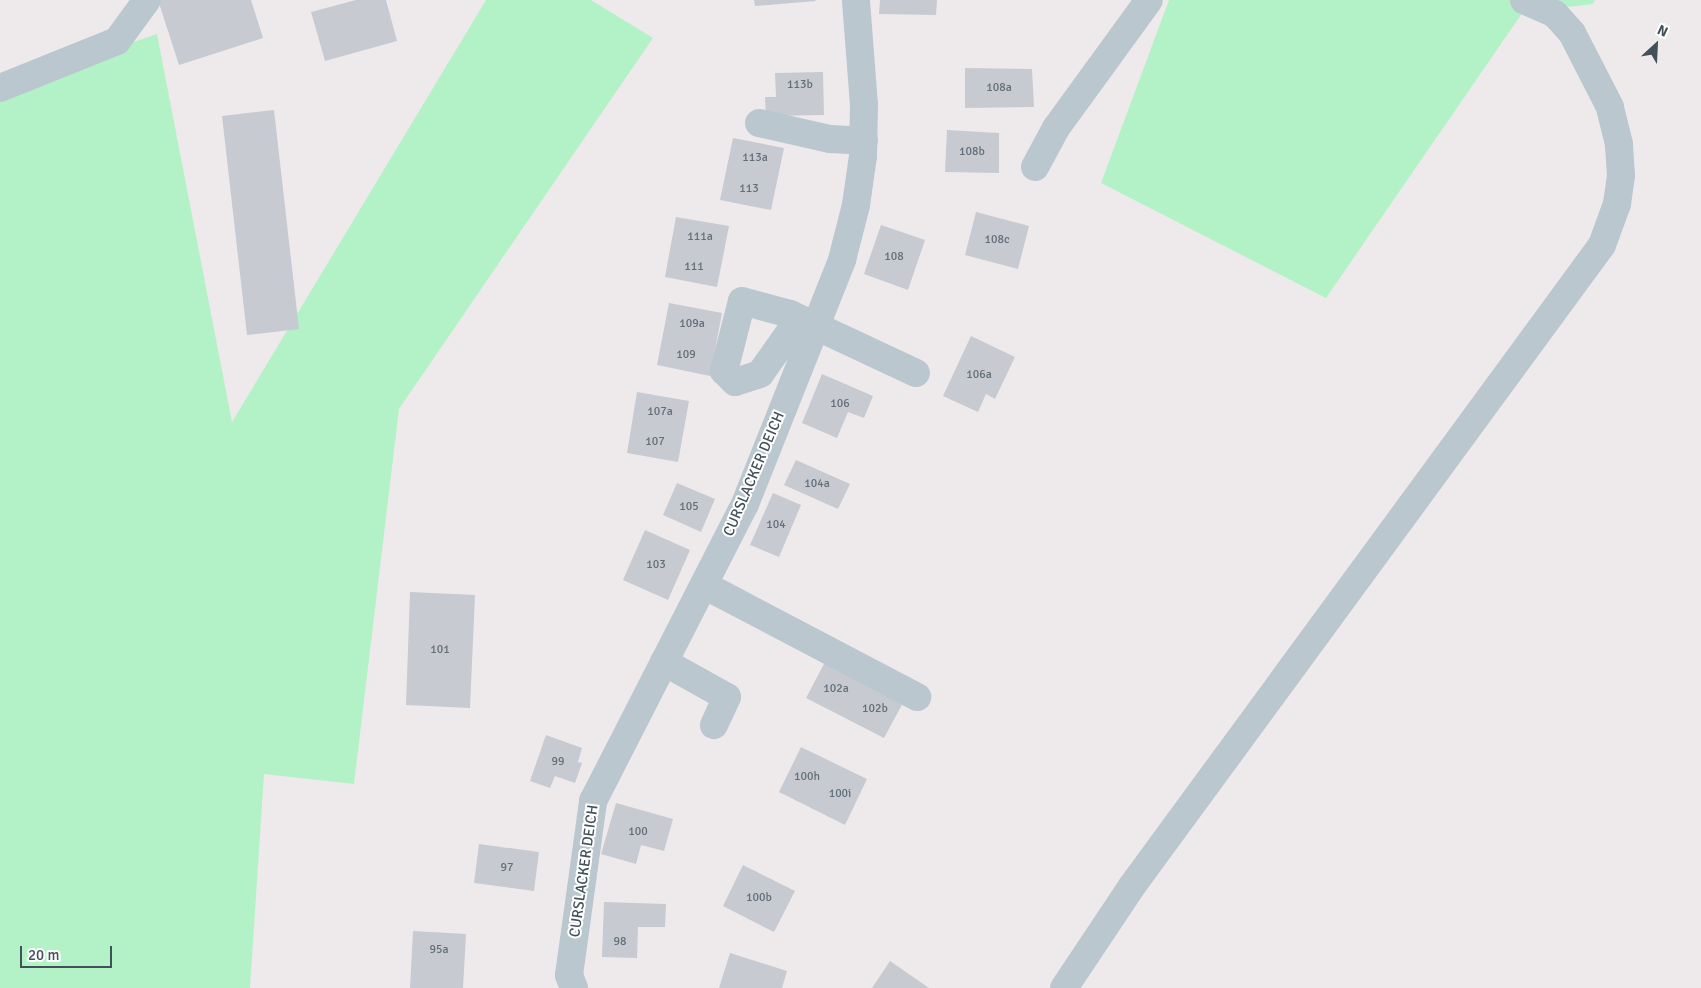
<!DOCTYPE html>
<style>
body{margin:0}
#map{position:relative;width:1701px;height:988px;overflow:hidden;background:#eeeaeb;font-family:Signika,sans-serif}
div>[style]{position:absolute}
.green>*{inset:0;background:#b3f2c7}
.building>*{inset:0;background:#c7cad1}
.minor>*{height:28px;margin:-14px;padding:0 14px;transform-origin:14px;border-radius:14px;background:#bac7cf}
span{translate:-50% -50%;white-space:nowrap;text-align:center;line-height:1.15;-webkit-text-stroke:4px #fff;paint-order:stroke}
.number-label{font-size:12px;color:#636e78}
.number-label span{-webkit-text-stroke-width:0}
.street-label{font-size:15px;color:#42505a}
.north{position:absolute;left:1631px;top:20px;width:50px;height:50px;-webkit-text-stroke:4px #fff;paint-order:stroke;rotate:25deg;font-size:14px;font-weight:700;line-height:20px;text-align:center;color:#42505a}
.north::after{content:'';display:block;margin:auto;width:18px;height:22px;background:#42505a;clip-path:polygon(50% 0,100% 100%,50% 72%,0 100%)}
.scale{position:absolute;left:20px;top:946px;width:92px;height:22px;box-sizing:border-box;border:2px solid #42505a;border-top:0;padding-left:6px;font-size:15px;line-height:18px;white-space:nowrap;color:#42505a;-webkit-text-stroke:4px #fff;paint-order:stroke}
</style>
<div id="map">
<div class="green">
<div style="clip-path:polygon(486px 0,591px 0,653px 38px,399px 409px,354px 784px,264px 774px,250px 988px,0 988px,0 88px,157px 34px,232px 422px)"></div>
<div style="clip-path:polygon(1169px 0,1595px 0,1593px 4px,1523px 12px,1326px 298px,1101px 183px)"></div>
</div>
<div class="building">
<div style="clip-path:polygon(158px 0,251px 0,263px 38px,179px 65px)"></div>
<div style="clip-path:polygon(356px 0,386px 0,397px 41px,325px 61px,311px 12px)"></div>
<div style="clip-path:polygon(754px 0,815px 0,816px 1px,755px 6px)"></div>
<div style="clip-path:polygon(880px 0,937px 0,936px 15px,879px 14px)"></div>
<div style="clip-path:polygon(965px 68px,1032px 69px,1034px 107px,965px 108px)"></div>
<div style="clip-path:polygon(823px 72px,824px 115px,766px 116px,765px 97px,776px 97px,775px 73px)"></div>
<div style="clip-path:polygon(274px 110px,299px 329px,247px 335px,222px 116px)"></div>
<div style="clip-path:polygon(947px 130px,999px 133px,999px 173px,945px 172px)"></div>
<div style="clip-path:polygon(733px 138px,784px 148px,771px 210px,720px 200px)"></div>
<div style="clip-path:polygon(976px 212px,1029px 226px,1018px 269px,965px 255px)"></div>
<div style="clip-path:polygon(676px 217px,729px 226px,717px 287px,665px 277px)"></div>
<div style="clip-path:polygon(881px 225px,925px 240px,908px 290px,864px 274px)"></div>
<div style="clip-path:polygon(669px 303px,722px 313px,710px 376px,657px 365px)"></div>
<div style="clip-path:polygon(971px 336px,1015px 357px,995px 399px,986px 394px,978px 412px,943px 396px)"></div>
<div style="clip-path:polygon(822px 374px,873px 396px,864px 418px,848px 412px,837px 438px,802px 423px)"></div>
<div style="clip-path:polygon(637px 392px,689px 401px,678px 462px,627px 453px)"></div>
<div style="clip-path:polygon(796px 460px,850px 484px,838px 509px,784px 485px)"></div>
<div style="clip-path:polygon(677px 483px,715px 499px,701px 532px,663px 515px)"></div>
<div style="clip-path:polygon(773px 493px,801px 505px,779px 557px,750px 545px)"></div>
<div style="clip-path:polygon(645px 530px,690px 550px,668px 600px,623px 580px)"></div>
<div style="clip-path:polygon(410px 592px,475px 595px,470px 708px,406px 705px)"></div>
<div style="clip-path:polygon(826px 660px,904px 701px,884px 738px,806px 698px)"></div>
<div style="clip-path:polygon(546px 735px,582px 748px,578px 762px,582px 763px,575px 783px,555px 776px,550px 788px,530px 781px)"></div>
<div style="clip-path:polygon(801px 747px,867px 779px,845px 825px,779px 792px)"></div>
<div style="clip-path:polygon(616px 803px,673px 819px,664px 851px,641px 845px,636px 864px,601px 854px)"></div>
<div style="clip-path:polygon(479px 844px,539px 852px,534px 891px,474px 883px)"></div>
<div style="clip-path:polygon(743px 865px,795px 891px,774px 932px,723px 906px)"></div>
<div style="clip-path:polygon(604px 902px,666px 904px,665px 927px,638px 927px,637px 958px,602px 957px)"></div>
<div style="clip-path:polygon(413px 931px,466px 934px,463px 988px,410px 988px)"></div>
<div style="clip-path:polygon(730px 953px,787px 971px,782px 988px,719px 988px)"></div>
<div style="clip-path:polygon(890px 961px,929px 988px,872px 988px)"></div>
</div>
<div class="minor">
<div style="left:0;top:88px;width:126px;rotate:-21.9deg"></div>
<div style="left:117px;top:41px;width:51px;rotate:-53.8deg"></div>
<div style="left:759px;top:123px;width:73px;rotate:12.7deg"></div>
<div style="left:830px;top:139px;width:34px;rotate:3deg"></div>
<div style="left:1035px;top:167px;width:44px;rotate:-61.7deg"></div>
<div style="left:1056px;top:128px;width:158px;rotate:-54deg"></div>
<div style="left:799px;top:319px;width:67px;rotate:125.3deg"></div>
<div style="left:760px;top:374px;width:26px;rotate:162deg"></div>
<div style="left:735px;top:382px;width:16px;rotate:-135deg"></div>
<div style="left:724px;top:371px;width:72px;rotate:-75.6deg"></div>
<div style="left:742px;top:301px;width:50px;rotate:15.2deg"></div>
<div style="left:790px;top:314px;width:139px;rotate:25.1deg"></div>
<div style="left:704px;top:585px;width:241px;rotate:27.7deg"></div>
<div style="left:664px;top:662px;width:72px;rotate:29.1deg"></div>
<div style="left:727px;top:697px;width:31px;rotate:115deg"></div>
<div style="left:574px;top:988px;width:14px;rotate:-111deg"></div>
<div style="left:569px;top:975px;width:176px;rotate:-82.1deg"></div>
<div style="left:593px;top:801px;width:334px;rotate:-62.9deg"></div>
<div style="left:745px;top:504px;width:263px;rotate:-68.3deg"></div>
<div style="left:842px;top:260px;width:57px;rotate:-75.7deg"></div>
<div style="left:856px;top:205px;width:49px;rotate:-81.9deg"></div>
<div style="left:863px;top:156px;width:51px;rotate:-88.9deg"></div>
<div style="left:864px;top:105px;width:105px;rotate:-94.4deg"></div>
<div style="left:1064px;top:988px;width:123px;rotate:-56.3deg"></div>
<div style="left:1132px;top:886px;width:795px;rotate:-53.75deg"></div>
<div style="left:1602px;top:245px;width:44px;rotate:-69.9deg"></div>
<div style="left:1617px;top:204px;width:29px;rotate:-82deg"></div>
<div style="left:1621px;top:175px;width:31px;rotate:-94deg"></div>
<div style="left:1619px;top:144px;width:38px;rotate:-104deg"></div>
<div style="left:1610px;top:107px;width:83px;rotate:-117.2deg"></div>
<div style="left:1572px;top:33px;width:25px;rotate:-132deg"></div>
<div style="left:1555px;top:14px;width:34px;rotate:-156deg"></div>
</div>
<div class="number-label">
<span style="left:800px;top:85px">113b</span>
<span style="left:999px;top:88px">108a</span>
<span style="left:972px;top:152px">108b</span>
<span style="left:755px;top:158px">113a</span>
<span style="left:749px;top:189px">113</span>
<span style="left:700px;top:237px">111a</span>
<span style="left:997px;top:240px">108c</span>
<span style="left:894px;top:257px">108</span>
<span style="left:694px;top:267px">111</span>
<span style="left:692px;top:324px">109a</span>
<span style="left:686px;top:355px">109</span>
<span style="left:979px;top:375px">106a</span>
<span style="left:840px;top:404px">106</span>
<span style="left:660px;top:412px">107a</span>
<span style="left:655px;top:442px">107</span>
<span style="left:817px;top:484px">104a</span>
<span style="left:689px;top:507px">105</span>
<span style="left:776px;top:525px">104</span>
<span style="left:656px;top:565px">103</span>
<span style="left:440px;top:650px">101</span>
<span style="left:836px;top:689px">102a</span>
<span style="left:875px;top:709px">102b</span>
<span style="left:558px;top:762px">99</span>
<span style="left:807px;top:777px">100h</span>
<span style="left:840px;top:794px">100i</span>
<span style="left:638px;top:832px">100</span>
<span style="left:507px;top:868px">97</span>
<span style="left:759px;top:898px">100b</span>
<span style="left:620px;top:942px">98</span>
<span style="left:439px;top:950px">95a</span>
</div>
<div class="street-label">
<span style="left:754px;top:474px;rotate:-67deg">CURSLACKER DEICH</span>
<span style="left:584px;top:871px;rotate:-82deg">CURSLACKER DEICH</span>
</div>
<div class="north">N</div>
<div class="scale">20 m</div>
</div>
